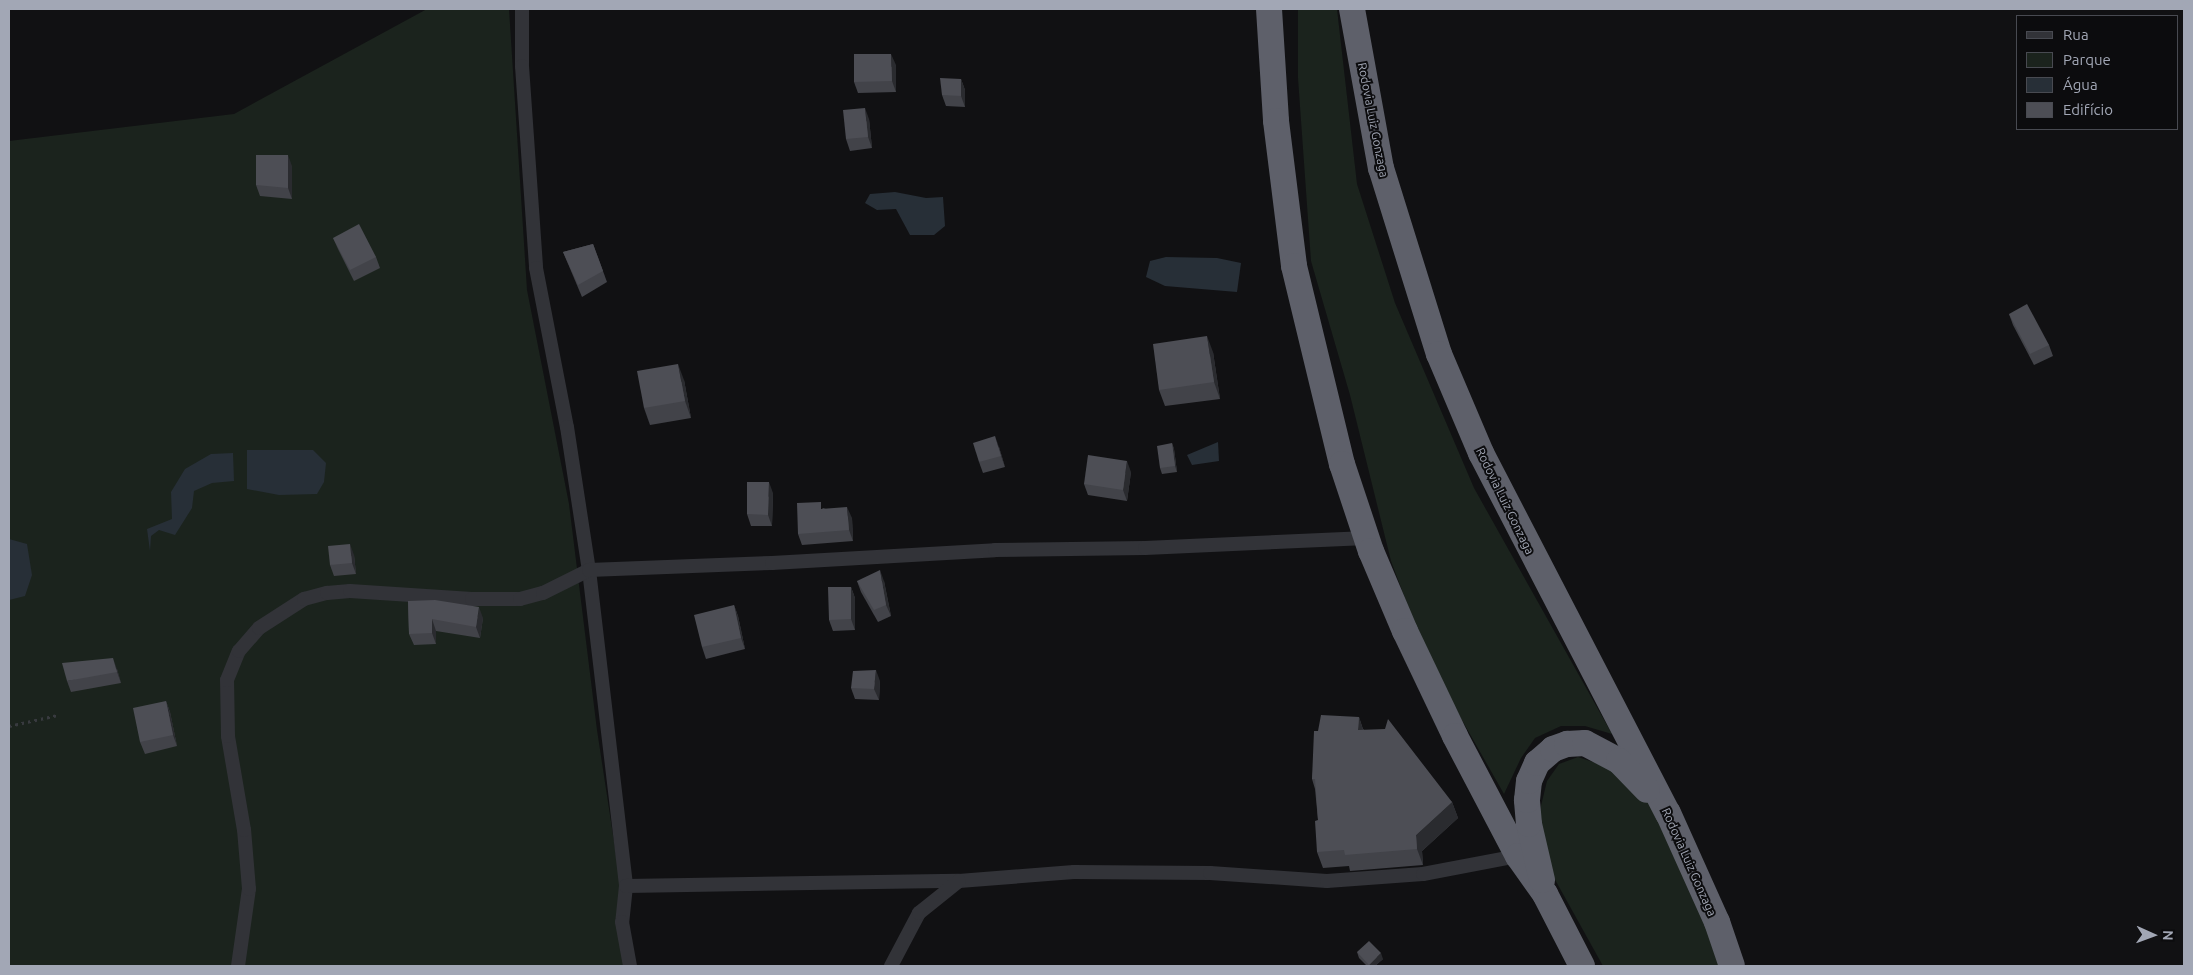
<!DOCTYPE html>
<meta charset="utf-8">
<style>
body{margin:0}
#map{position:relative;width:2193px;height:975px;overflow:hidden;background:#111113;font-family:Ubuntu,sans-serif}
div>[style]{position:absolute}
.green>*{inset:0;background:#1b231d}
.water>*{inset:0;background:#272f37}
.path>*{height:3px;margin-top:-1.5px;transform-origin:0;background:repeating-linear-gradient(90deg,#383a3f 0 2.5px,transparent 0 6.5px)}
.street>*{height:14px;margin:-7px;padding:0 7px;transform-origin:7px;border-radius:7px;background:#323338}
.highway>*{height:26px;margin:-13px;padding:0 13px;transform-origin:13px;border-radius:13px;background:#5e606a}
.wall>*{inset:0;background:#424349}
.shaded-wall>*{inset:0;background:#2a2b2f}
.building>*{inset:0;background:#4d4e55}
span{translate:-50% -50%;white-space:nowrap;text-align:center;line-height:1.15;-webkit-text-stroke:4px #0c0c0e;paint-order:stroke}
.street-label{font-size:12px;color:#a2a7b5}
.frame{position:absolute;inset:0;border:10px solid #a2a7b5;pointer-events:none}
.legend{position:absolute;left:2016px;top:15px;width:162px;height:115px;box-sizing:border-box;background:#0c0c0e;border:1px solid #484a51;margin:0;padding:6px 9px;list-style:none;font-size:15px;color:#a2a7b5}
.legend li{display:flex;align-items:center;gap:10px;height:25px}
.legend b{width:25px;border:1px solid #484a51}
.north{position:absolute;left:2128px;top:910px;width:50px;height:50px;-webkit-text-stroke:4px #0c0c0e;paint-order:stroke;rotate:92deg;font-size:14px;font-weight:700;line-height:20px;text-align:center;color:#a2a7b5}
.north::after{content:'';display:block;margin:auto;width:18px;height:22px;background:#a2a7b5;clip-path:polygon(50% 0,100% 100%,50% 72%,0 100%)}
</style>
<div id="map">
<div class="green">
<div style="clip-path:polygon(427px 9px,509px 9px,527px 290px,569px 504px,597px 730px,633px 966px,9px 966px,9px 141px,234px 114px)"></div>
<div style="clip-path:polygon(1298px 9px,1337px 9px,1357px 184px,1395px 303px,1474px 488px,1612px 734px,1585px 726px,1561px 726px,1535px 738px,1521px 758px,1504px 794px,1429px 662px,1391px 561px,1350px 395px,1311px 261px,1298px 78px)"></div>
<div style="clip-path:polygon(1578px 757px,1605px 766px,1641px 794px,1660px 819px,1696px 899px,1719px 966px,1603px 966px,1543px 858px,1539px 814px,1547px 781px,1559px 764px)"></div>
</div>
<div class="water">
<div style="clip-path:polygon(895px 192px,926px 198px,943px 197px,945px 226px,934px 235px,910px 235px,896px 209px,877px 210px,865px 203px,870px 194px)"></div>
<div style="clip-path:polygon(1166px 257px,1217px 258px,1241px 263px,1237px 292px,1165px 286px,1146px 277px,1150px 261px)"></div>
<div style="clip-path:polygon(1218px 442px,1219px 461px,1192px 465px,1187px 455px)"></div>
<div style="clip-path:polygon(247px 450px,313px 450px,326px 463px,324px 482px,317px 494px,279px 495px,247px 489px)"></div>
<div style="clip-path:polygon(233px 453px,234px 481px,212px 483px,194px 491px,192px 508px,175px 535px,159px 530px,151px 536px,150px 551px,147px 529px,172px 519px,171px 492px,185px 469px,211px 454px)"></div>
<div style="clip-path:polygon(9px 539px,27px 544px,32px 575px,25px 596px,9px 600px)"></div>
</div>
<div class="path">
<div style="left:9px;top:726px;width:50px;rotate:-12.7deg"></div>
</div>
<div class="street">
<div style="left:522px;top:9px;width:57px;rotate:90deg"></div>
<div style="left:522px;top:66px;width:202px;rotate:86deg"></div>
<div style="left:536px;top:268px;width:162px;rotate:79deg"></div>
<div style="left:567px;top:427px;width:145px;rotate:81.3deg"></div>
<div style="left:589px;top:570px;width:318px;rotate:83.3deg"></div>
<div style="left:626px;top:886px;width:36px;rotate:96deg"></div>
<div style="left:622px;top:922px;width:45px;rotate:79.7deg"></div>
<div style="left:626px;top:886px;width:333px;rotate:-0.9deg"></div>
<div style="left:959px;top:881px;width:115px;rotate:-4.5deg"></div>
<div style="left:1074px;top:872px;width:136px;rotate:0.4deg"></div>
<div style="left:1210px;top:873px;width:117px;rotate:3.9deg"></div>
<div style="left:1327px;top:881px;width:96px;rotate:-4.2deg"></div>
<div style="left:1423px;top:874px;width:97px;rotate:-10.7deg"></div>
<div style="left:238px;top:966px;width:78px;rotate:-81.9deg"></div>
<div style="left:249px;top:889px;width:59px;rotate:-94.8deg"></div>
<div style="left:244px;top:830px;width:95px;rotate:-99.7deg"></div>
<div style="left:228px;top:736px;width:56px;rotate:-91deg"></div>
<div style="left:227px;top:680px;width:31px;rotate:-68deg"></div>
<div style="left:239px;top:651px;width:30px;rotate:-49deg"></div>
<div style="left:259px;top:628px;width:54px;rotate:-32.8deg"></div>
<div style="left:304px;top:599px;width:24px;rotate:-15deg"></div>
<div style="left:327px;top:593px;width:23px;rotate:-5deg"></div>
<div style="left:350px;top:591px;width:122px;rotate:3.8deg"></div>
<div style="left:472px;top:599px;width:48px"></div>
<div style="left:520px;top:599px;width:24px;rotate:-15deg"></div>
<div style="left:543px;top:593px;width:51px;rotate:-26.6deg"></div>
<div style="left:589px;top:570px;width:183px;rotate:-2.2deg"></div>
<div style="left:772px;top:563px;width:223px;rotate:-3.3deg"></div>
<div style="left:995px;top:550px;width:150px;rotate:-0.8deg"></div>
<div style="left:1145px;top:548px;width:222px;rotate:-2.6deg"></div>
<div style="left:891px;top:966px;width:60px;rotate:-62.2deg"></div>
<div style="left:919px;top:913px;width:51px;rotate:-38.7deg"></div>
</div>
<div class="highway">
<div style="left:1269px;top:9px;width:112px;rotate:86.4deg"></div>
<div style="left:1276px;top:121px;width:146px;rotate:82.9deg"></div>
<div style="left:1294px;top:266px;width:204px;rotate:76.4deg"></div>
<div style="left:1342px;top:464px;width:92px;rotate:71.6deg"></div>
<div style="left:1371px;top:551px;width:87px;rotate:67deg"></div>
<div style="left:1405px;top:631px;width:116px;rotate:64.5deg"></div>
<div style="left:1455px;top:736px;width:136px;rotate:62.3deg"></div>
<div style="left:1518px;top:856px;width:47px;rotate:54.6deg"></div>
<div style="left:1545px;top:894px;width:81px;rotate:62.8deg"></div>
<div style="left:1352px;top:9px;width:162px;rotate:79.7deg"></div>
<div style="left:1381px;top:168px;width:195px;rotate:72.7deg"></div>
<div style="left:1439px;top:354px;width:108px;rotate:67deg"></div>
<div style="left:1481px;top:453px;width:406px;rotate:62.6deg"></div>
<div style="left:1668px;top:813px;width:120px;rotate:65.8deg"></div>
<div style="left:1717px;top:922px;width:46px;rotate:71.2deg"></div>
<div style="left:1542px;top:880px;width:57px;rotate:-103.1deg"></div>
<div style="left:1529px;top:824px;width:24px;rotate:-95deg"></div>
<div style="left:1527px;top:800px;width:19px;rotate:-84deg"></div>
<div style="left:1529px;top:781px;width:20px;rotate:-66deg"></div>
<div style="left:1537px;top:763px;width:21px;rotate:-41deg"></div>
<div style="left:1553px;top:749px;width:15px;rotate:-20deg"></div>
<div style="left:1567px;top:744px;width:18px;rotate:-3deg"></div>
<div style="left:1585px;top:743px;width:38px;rotate:28deg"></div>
<div style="left:1619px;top:761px;width:40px;rotate:46deg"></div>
</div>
<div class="wall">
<div style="clip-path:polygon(896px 65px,896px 92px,858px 93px,854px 82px)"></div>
<div style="clip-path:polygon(961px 79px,965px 90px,965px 107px,946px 106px,942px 95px)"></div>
<div style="clip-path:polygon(869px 119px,872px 148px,850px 151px,846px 139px)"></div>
<div style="clip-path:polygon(292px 166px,292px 199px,260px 196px,256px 185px)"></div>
<div style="clip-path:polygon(333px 238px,376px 257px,380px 268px,354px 281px,338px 249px)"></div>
<div style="clip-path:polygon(593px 244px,607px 282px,582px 297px,563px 252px)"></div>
<div style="clip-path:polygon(2009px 314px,2049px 345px,2053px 356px,2034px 365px,2013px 325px)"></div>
<div style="clip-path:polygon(1213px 352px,1220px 399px,1165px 406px,1159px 390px)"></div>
<div style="clip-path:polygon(684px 380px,691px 418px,650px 425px,644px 408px)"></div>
<div style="clip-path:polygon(1172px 443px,1174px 449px,1177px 472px,1162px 474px,1160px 468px)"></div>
<div style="clip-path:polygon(999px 447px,1005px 467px,983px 473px,979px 462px)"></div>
<div style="clip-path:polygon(1131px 472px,1127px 501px,1088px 495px,1084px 484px)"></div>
<div style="clip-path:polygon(773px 493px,772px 526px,751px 526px,747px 514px)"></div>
<div style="clip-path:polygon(823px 508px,852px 518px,853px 541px,802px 545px,798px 534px)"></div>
<div style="clip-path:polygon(354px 555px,356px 574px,334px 576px,330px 565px)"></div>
<div style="clip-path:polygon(857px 581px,884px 581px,891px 616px,878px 622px,861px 592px)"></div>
<div style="clip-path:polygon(851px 587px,855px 598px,855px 630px,833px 631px,829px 620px)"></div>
<div style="clip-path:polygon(408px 601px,483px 618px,480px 638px,436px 631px,436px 644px,414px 645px,409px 634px)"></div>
<div style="clip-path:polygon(734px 605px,738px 616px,745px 649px,706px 659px,702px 647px)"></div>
<div style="clip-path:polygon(117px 669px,121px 683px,71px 692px,67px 681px)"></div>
<div style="clip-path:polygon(880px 681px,879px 700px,855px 699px,851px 688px)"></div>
<div style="clip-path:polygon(166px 701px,170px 712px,177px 746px,145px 754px,140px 742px)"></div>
<div style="clip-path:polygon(1359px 717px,1363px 729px,1452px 802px,1458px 818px,1422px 851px,1423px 865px,1350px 871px,1349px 866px,1323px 868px,1317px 852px,1318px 820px,1315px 789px,1312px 779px,1318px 731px)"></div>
<div style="clip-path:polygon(1357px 952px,1383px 959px,1375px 966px,1367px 966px,1359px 958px)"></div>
</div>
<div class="shaded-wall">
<div style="clip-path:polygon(891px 54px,896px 65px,896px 92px,892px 81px)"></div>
<div style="clip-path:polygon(961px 79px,965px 90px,965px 107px,961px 96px)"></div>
<div style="clip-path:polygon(865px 108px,869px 119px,872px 148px,868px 137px)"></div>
<div style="clip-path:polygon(288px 155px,292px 166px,292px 199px,288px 188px)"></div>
<div style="clip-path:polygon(1207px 336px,1213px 352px,1220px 399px,1214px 382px)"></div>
<div style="clip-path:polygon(678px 364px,684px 380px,691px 418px,685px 401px)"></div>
<div style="clip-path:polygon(995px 436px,999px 447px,1005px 467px,1001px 456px)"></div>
<div style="clip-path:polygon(1172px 443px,1174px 449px,1177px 472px,1175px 466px)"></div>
<div style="clip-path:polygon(1127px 461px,1131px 472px,1127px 501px,1123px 490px)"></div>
<div style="clip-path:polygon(769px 482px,773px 493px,772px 526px,768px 515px)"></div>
<div style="clip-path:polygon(847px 507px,852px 518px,853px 541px,849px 530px)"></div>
<div style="clip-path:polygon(350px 544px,354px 555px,356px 574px,352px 563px)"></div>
<div style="clip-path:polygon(880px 570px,884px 581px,891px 616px,886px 605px)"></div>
<div style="clip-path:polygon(851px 587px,855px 598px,855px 630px,851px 619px)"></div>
<div style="clip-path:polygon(734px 605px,738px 616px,745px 649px,741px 638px)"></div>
<div style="clip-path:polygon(479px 607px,483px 618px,480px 638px,476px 627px)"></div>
<div style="clip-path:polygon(432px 619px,436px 631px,436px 644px,432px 633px)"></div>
<div style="clip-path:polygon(113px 658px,117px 669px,121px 683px,117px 672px)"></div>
<div style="clip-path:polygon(876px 670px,880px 681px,879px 700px,874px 689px)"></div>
<div style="clip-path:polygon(166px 701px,170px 712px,177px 746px,173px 735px)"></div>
<div style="clip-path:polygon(1359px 717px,1364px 733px,1358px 730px)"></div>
<div style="clip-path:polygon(1452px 802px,1458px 818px,1422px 851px,1423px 865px,1417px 849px,1416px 835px)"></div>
<div style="clip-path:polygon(1381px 953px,1383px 959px,1375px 966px,1370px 966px,1369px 965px)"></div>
</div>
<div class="building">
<div style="clip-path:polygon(854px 54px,891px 54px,892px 81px,854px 82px)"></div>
<div style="clip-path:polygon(940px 78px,961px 79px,961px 96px,942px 95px)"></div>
<div style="clip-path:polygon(865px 108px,868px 137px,846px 139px,843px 110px)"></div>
<div style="clip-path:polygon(256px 155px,288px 155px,288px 188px,256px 185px)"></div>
<div style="clip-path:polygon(359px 224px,376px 257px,350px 270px,333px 238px)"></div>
<div style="clip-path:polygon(593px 244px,603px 271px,578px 285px,563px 252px)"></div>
<div style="clip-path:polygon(2027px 304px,2049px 345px,2030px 354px,2009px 314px)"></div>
<div style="clip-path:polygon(1207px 336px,1214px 382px,1159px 390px,1153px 344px)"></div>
<div style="clip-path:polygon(678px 364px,685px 401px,644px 408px,637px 371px)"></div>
<div style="clip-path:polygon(995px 436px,1001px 456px,979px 462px,973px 443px)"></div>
<div style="clip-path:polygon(1172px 443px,1175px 466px,1160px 468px,1157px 446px)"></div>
<div style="clip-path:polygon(1088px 455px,1127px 461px,1123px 490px,1084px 484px)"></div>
<div style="clip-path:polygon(747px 482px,769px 482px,768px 515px,747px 514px)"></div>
<div style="clip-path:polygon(821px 502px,821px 509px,847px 507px,849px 530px,798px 534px,797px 503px)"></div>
<div style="clip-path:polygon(350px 544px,352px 563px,330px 565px,328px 546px)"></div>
<div style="clip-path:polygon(880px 570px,886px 605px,874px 610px,857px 581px)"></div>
<div style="clip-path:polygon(828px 587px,851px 587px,851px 619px,829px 620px)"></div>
<div style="clip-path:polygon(435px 600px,479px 607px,476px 627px,432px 619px,432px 633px,409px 634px,408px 601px)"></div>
<div style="clip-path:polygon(734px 605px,741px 638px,702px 647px,694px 615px)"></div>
<div style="clip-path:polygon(113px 658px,117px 672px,67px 681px,62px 663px)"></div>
<div style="clip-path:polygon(876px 670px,874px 689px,851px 688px,853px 671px)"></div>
<div style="clip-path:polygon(166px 701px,173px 735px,140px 742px,133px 708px)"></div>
<div style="clip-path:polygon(1321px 715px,1359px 717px,1358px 730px,1385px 729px,1388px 719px,1452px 802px,1416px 835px,1417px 849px,1345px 855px,1344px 850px,1317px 852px,1315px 821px,1318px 820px,1315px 779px,1312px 779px,1314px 731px,1318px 731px)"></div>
<div style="clip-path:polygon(1369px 941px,1381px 953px,1369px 965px,1357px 952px)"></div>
</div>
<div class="street-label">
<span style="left:1373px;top:120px;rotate:79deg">Rodovia Luiz Gonzaga</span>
<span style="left:1505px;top:501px;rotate:64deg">Rodovia Luiz Gonzaga</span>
<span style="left:1689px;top:862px;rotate:66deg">Rodovia Luiz Gonzaga</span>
</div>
<div class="frame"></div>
<ul class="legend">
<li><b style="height:6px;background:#323338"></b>Rua</li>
<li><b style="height:14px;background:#1b231d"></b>Parque</li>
<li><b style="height:14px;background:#272f37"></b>Água</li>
<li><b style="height:14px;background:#4d4e55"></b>Edifício</li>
</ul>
<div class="north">N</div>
</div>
